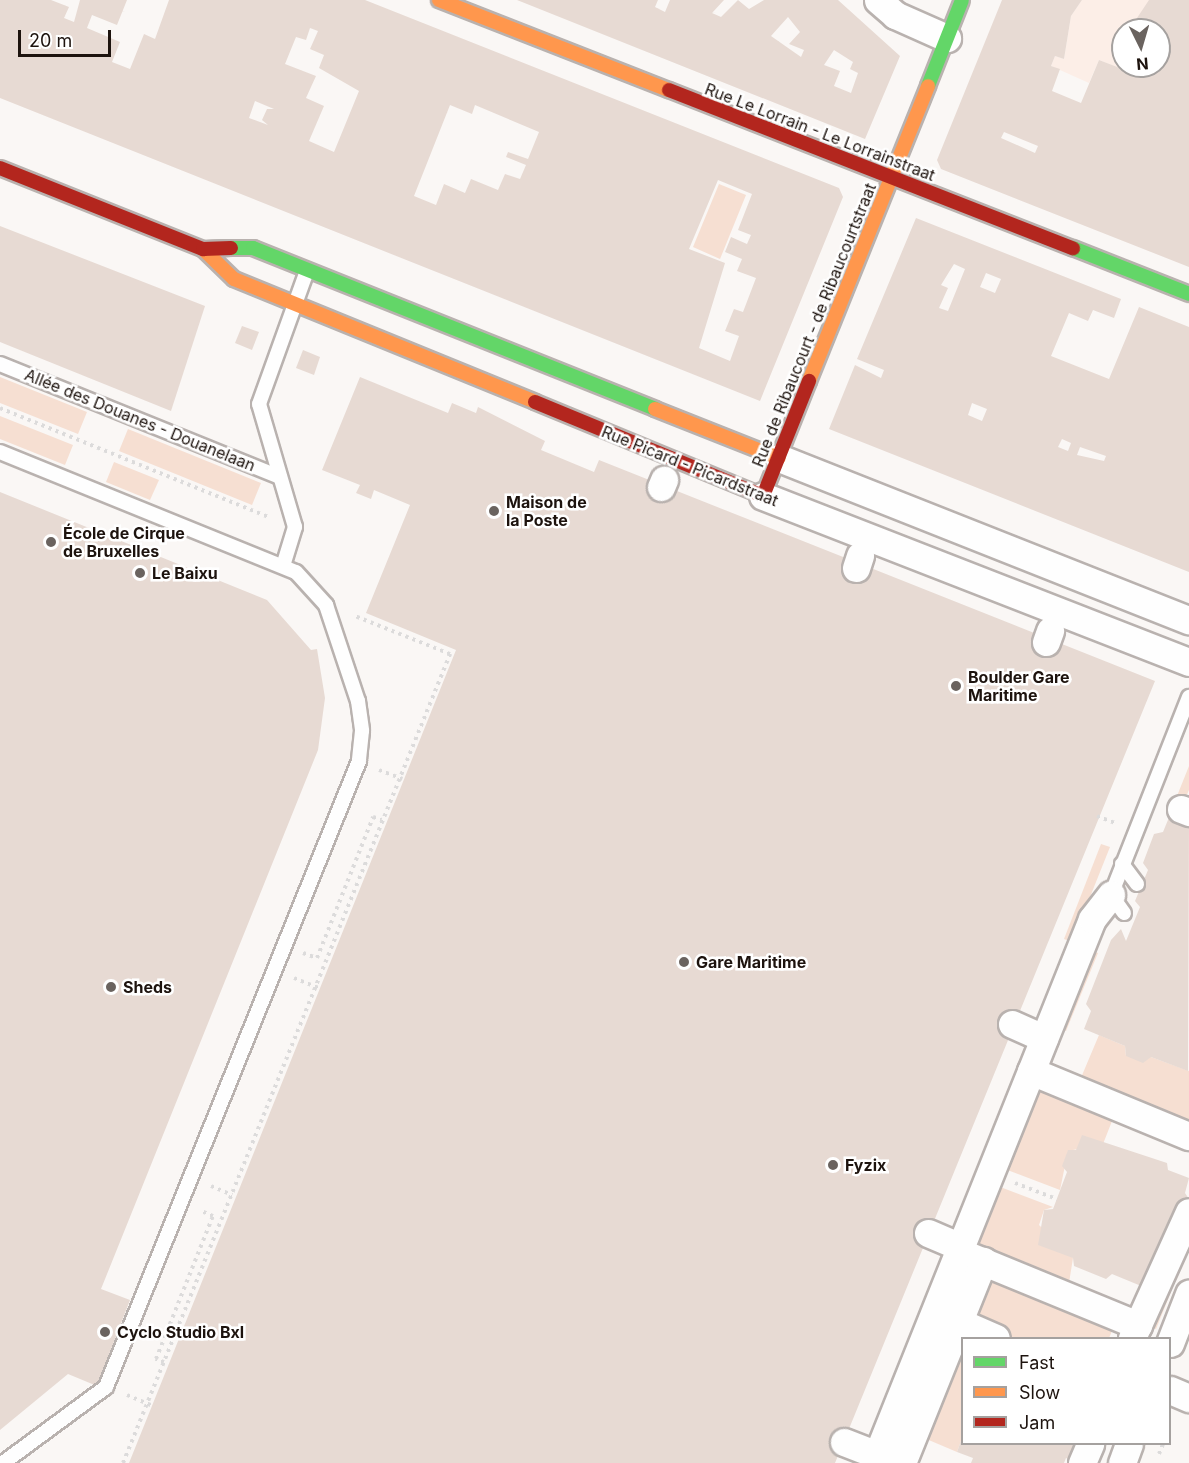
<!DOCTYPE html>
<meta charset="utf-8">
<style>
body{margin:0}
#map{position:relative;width:1189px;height:1463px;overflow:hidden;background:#faf7f5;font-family:Inter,sans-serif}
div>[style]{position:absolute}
.built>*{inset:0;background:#fceee7}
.green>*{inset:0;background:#f6dfd2}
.building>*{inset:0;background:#e7dad3}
.path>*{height:4px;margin-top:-2px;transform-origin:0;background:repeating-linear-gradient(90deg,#dcdbdb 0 3px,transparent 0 7.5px)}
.roads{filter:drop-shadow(2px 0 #b9b2af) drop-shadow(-2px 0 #b9b2af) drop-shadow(0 2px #b9b2af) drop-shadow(0 -2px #b9b2af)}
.lane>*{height:14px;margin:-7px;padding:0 7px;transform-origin:7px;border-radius:7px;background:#fefefe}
.street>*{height:27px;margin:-13.5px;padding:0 13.5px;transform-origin:13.5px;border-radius:13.5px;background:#fefefe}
.fast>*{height:14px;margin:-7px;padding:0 7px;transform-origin:7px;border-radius:7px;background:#63d668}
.slow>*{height:14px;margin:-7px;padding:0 7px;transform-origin:7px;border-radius:7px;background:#ff974d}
.jam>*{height:14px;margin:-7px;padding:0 7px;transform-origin:7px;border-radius:7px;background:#b3261e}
.dots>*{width:16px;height:16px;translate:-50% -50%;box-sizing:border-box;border:3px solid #fff;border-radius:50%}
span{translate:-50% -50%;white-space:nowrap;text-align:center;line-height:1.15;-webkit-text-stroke:5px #fff;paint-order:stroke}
.street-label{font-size:16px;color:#1d130e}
.poi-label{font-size:16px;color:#1d130e;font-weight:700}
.left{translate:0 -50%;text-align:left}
.legend{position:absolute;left:961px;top:1337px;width:210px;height:108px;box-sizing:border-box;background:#fff;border:2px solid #a5a19f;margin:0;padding:8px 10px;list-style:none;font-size:18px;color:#1d130e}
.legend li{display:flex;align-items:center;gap:12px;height:30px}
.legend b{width:30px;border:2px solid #a5a19f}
.north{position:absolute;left:1111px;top:18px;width:60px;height:60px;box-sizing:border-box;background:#fff;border:2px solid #a5a19f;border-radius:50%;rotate:175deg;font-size:16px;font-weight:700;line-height:24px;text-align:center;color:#1d130e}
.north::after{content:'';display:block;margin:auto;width:21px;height:27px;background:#6a635f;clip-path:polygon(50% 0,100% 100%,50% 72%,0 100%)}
.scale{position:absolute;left:18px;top:30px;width:93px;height:27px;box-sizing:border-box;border:3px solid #1d130e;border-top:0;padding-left:8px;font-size:18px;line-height:21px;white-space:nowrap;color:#1d130e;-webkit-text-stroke:4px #fff;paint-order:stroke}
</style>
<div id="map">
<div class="built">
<div style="clip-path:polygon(evenodd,1082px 0,1189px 0,1181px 93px,1099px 60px,1089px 83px,1051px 66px,1055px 56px,1064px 59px,1071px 16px,1082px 0,1123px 30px,1159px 30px,1159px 66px,1123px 66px,1123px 30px)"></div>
</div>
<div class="green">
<div style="clip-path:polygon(719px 184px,746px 195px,720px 259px,693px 247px)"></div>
<div style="clip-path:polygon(0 377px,87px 412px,78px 434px,0 403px)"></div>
<div style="clip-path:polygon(0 416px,73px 445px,65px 465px,0 439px)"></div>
<div style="clip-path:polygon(128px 429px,261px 483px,252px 505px,119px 451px)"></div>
<div style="clip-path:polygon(114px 462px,159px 480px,150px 500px,106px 482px)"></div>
<div style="clip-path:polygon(1189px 766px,1189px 790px,1185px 799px,1177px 796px)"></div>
<div style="clip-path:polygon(1101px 844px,1110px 847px,1072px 942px,1064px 939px)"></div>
<div style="clip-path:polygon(1089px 950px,1098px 953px,1066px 1031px,1058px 1028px)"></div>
<div style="clip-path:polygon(1099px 1035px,1125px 1046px,1126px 1056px,1151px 1057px,1189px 1071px,1189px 1123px,1080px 1080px)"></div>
<div style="clip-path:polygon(1035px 1084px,1114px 1116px,1103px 1144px,1068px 1151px,1060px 1190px,1002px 1168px)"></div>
<div style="clip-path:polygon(995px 1185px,1053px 1207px,1044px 1210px,1039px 1225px,1073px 1258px,1069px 1283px,971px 1244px)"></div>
<div style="clip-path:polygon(1189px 1225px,1189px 1247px,1156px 1329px,1149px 1326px)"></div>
<div style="clip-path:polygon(990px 1274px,1115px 1324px,1109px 1338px,1006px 1338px,971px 1324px)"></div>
<div style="clip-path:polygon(962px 1341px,962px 1438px,957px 1452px,924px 1438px)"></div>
</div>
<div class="building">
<div style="clip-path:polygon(evenodd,0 0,51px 0,69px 7px,64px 18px,74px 22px,80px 0,127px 0,117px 25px,92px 15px,87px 28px,120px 42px,112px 62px,130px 69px,144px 34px,155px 39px,169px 0,365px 0,839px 188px,843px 197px,760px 401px,0 98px,0 0,310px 28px,318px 31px,310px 49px,324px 55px,319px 68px,359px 91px,334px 152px,309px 141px,324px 106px,306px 98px,316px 76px,285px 64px,296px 37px,306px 40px,310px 28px,0 0,255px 101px,274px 109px,267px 109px,262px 120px,268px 125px,249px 118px,255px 101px,0 0,450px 105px,472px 114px,475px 105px,539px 132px,528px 159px,508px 152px,506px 157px,526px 165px,520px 179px,505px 174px,498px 190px,471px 179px,465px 193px,444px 184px,436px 205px,414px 196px,450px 105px,0 0,718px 180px,752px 194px,738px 230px,751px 235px,747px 244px,731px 237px,725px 252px,742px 259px,737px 271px,756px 278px,743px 312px,734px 309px,725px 331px,739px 336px,730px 361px,699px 348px,725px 263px,689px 249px,718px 180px)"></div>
<div style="clip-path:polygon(evenodd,517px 0,658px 0,655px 7px,665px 12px,670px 0,724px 0,712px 13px,721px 17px,738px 0,749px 9px,764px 0,838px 0,900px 56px,865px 139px,517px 0,788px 17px,800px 32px,789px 44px,804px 50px,801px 57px,771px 36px,788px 17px,517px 0,834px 50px,853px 62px,850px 69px,858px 73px,851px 93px,834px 86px,840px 71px,824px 65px,834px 50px)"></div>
<div style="clip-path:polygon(evenodd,1002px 0,1082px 0,1071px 16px,1064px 59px,1055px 56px,1051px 66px,1060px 69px,1052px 91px,1081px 103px,1099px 60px,1125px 70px,1159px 66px,1159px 30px,1129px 30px,1149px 0,1189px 0,1189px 267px,941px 169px,937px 160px,1002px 0,1004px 132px,1038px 146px,1035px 153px,1001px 138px,1004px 132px)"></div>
<div style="clip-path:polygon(1123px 38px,1123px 53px,1116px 49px)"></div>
<div style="clip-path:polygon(evenodd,916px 218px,1121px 299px,1114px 318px,1093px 310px,1088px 321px,1069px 313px,1051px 356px,1109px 379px,1139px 307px,1189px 327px,1189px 572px,829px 429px,855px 365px,881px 378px,884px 370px,857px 359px,916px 218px,954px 264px,965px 269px,948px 311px,939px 308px,948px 288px,941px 285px,954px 264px,916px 218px,986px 273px,1001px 279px,995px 293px,980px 287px,986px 273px,916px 218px,972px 403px,987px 409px,982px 421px,968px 415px,972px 403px,916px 218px,1062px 439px,1071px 443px,1068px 451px,1058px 447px,1062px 439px,916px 218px,1080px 447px,1106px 456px,1104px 461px,1077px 455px,1080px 447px)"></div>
<div style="clip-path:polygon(0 226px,205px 306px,171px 411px,0 342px)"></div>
<div style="clip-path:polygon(242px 326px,259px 332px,252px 350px,235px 343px)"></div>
<div style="clip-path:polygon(303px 350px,320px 357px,314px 375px,296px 368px)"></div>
<div style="clip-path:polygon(360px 377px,448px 413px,452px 403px,476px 413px,478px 407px,545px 441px,541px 450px,594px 472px,599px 460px,1155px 681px,835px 1463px,129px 1463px,456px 650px,366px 613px,410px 505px,374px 490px,371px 499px,356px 493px,360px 485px,322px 470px)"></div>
<div style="clip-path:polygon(0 492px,267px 600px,311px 650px,317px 649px,325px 698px,318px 750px,101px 1289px,130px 1300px,97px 1386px,68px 1374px,0 1430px)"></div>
<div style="clip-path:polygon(1170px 815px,1189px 822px,1188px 1071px,1151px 1057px,1143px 1063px,1126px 1056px,1125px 1046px,1084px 1029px,1091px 1011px,1086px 1004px,1111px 940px,1121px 929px,1126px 941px,1140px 907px,1135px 901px,1148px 870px,1143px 863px,1154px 834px,1163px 832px)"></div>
<div style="clip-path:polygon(1082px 1135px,1167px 1163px,1168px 1170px,1189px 1178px,1185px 1193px,1189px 1199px,1146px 1288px,1112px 1274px,1106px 1279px,1074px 1266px,1073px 1258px,1038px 1245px,1044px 1210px,1053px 1209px,1067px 1172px,1062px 1166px,1068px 1150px,1076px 1150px)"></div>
<div style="clip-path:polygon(962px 1438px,962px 1444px,1084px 1444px,1076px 1463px,1066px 1458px,1064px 1463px,971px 1463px,973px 1458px,957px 1452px)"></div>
</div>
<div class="path">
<div style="left:0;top:408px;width:290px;rotate:22.1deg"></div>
<div style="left:379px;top:770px;width:25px;rotate:21deg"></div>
<div style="left:1097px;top:816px;width:19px;rotate:21deg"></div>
<div style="left:303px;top:953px;width:15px;rotate:20deg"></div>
<div style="left:317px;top:958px;width:152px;rotate:-68.3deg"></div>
<div style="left:373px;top:817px;width:9px;rotate:18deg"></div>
<div style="left:294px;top:978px;width:27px;rotate:22deg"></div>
<div style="left:1015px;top:1183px;width:45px;rotate:20.9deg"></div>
<div style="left:211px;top:1186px;width:23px;rotate:23deg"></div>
<div style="left:164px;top:1362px;width:9px;rotate:-159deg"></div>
<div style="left:156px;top:1359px;width:154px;rotate:-68.3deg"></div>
<div style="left:213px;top:1216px;width:13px;rotate:-157deg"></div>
<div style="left:127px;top:1395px;width:26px;rotate:23deg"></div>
<div style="left:1159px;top:1454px;width:11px;rotate:-68deg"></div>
<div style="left:123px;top:1463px;width:873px;rotate:-67.99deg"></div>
<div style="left:450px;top:654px;width:102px;rotate:-158.2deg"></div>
</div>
<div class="roads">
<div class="lane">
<div style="left:0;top:364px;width:302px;rotate:22deg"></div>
<div style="left:0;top:452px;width:319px;rotate:22.1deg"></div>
<div style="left:296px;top:572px;width:45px;rotate:47.7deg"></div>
<div style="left:326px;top:605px;width:101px;rotate:71.6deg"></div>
<div style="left:358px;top:701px;width:30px;rotate:82deg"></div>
<div style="left:362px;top:731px;width:30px;rotate:96deg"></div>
<div style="left:359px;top:761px;width:675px;rotate:112.01deg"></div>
<div style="left:106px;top:1387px;width:128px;rotate:143.6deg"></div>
<div style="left:283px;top:566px;width:41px;rotate:-72.9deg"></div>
<div style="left:295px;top:527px;width:128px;rotate:-106.3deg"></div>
<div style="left:259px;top:404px;width:141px;rotate:-70.2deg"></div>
<div style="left:1122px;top:864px;width:25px;rotate:53deg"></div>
<div style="left:1124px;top:913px;width:22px;rotate:-126deg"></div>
<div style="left:1111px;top:895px;width:213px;rotate:-68.5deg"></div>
</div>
<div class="street">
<div style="left:878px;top:0;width:23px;rotate:41deg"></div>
<div style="left:895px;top:15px;width:57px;rotate:23.9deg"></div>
<div style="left:779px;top:458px;width:441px;rotate:21.6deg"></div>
<div style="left:661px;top:487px;width:8px;rotate:-67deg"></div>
<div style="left:763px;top:496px;width:457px;rotate:21.3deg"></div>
<div style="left:856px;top:568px;width:13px;rotate:-72deg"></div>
<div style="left:1046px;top:642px;width:12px;rotate:-70deg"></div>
<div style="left:1181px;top:809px;width:9px;rotate:21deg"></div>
<div style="left:1012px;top:1024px;width:35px;rotate:24deg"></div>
<div style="left:1031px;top:1071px;width:171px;rotate:22.4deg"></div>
<div style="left:928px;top:1233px;width:36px;rotate:23deg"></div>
<div style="left:967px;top:1255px;width:185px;rotate:22.3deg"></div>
<div style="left:959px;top:1322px;width:40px;rotate:23.4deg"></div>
<div style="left:1132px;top:1338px;width:138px;rotate:-65.7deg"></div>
<div style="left:1170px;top:1343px;width:53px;rotate:-68.8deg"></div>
<div style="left:1170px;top:1390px;width:21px;rotate:23deg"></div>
<div style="left:844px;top:1442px;width:53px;rotate:21.2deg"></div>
<div style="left:874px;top:1463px;width:586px;rotate:-68.16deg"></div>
<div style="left:1092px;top:919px;width:31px;rotate:-52deg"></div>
<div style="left:902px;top:1463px;width:218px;rotate:-68.1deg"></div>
<div style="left:1082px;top:1463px;width:21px;rotate:-67deg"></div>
<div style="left:1122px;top:1463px;width:20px;rotate:-70deg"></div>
</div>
<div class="fast">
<div style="left:928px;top:86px;width:92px;rotate:-68.4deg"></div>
<div style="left:231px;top:248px;width:22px"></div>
<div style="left:253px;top:248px;width:433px;rotate:21.8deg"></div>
<div style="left:1073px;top:248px;width:125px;rotate:21.6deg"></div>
</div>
<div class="slow">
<div style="left:439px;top:0;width:247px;rotate:21.4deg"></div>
<div style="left:203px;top:249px;width:43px;rotate:44.1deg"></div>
<div style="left:234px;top:279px;width:325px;rotate:22.2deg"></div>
<div style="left:809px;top:381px;width:318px;rotate:-68deg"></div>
<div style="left:655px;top:409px;width:133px;rotate:21.6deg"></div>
</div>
<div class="jam">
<div style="left:669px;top:90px;width:434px;rotate:21.4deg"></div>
<div style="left:0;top:168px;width:219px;rotate:21.8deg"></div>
<div style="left:203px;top:249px;width:28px;rotate:-2deg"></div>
<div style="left:535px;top:402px;width:247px;rotate:22.4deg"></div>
<div style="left:763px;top:496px;width:124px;rotate:-68.2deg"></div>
</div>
</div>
<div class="dots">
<div style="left:494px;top:511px;background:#6a635f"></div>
<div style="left:51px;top:542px;background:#6a635f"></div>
<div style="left:140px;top:573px;background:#6a635f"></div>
<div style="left:956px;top:686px;background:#6a635f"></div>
<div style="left:684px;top:962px;background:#6a635f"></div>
<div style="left:111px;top:987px;background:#6a635f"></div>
<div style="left:833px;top:1165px;background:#6a635f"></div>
<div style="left:105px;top:1332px;background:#6a635f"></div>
</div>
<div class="street-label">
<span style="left:820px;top:132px;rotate:21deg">Rue Le Lorrain - Le Lorrainstraat</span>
<span style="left:814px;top:325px;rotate:-68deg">Rue de Ribaucourt - de Ribaucourtstraat</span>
<span style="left:140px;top:420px;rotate:22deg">Allée des Douanes - Douanelaan</span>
<span style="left:690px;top:466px;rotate:22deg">Rue Picard - Picardstraat</span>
</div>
<div class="poi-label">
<span class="left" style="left:506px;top:511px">Maison de<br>la Poste</span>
<span class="left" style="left:63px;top:542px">École de Cirque<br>de Bruxelles</span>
<span class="left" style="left:152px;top:573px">Le Baixu</span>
<span class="left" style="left:968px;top:686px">Boulder Gare<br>Maritime</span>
<span class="left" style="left:696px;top:962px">Gare Maritime</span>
<span class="left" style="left:123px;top:987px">Sheds</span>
<span class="left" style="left:845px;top:1165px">Fyzix</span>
<span class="left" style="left:117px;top:1332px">Cyclo Studio Bxl</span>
</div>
<ul class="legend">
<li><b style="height:8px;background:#63d668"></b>Fast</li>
<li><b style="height:8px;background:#ff974d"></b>Slow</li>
<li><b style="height:8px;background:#b3261e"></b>Jam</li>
</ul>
<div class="north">N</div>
<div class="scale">20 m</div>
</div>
